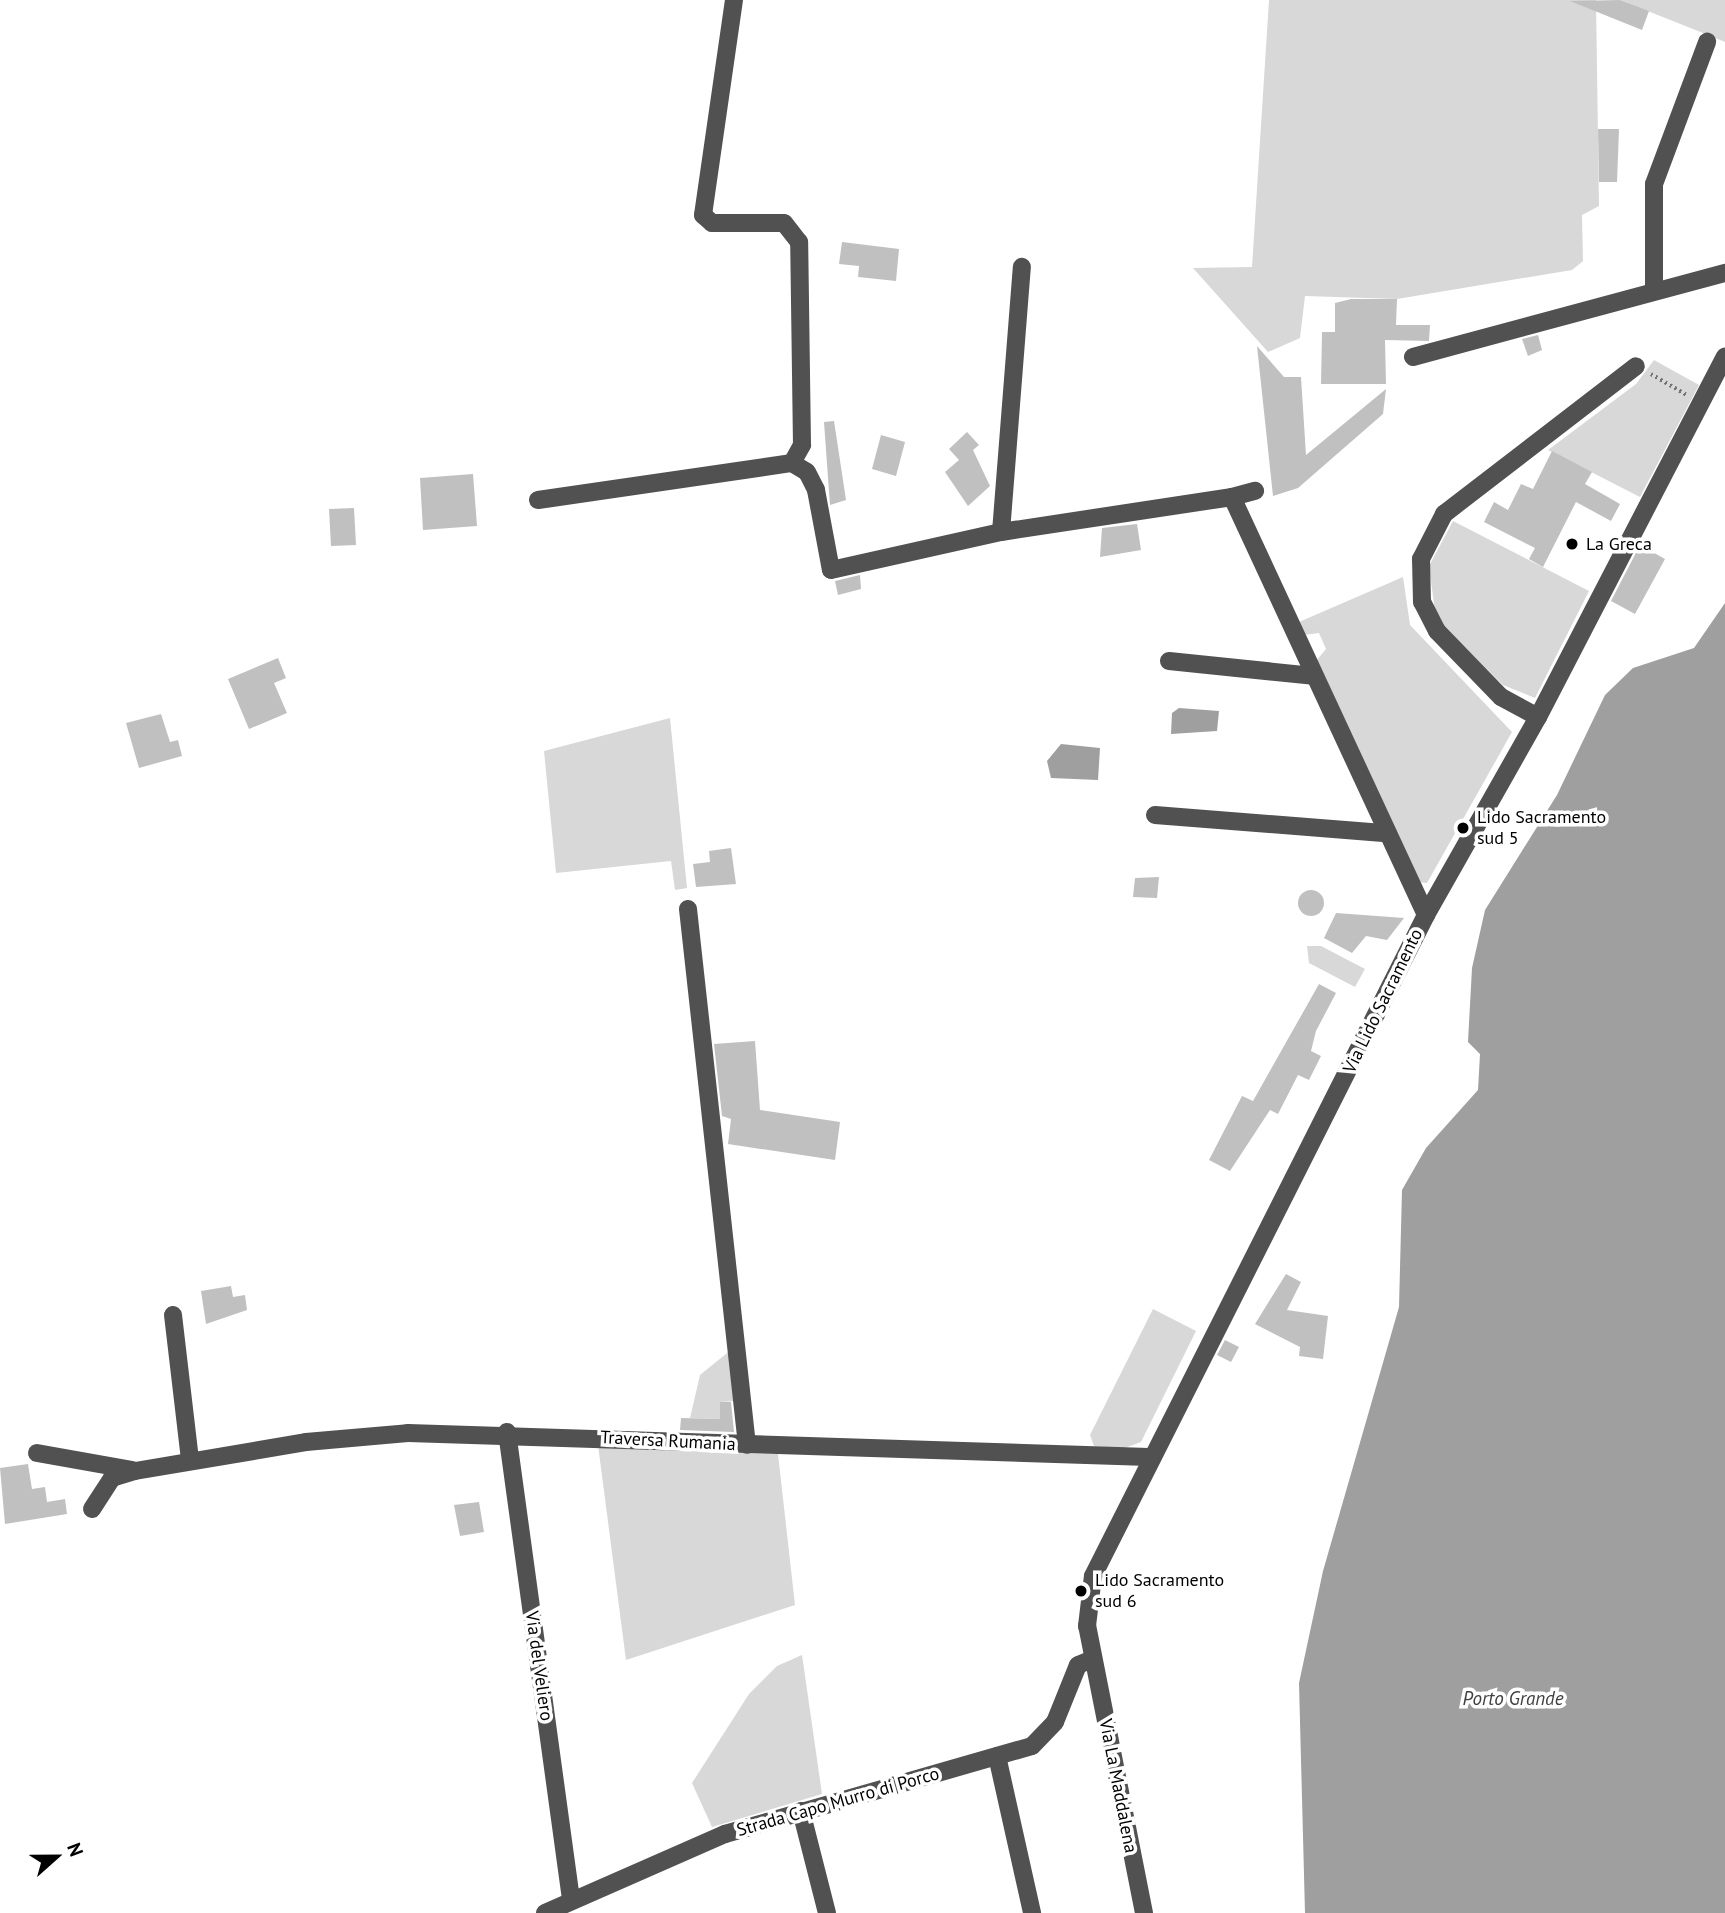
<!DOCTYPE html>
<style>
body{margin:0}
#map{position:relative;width:1725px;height:1913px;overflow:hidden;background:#fff;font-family:"PT Sans",sans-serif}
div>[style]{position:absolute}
.green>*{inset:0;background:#d8d8d8}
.water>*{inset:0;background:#9f9f9f}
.building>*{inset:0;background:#c0c0c0}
.round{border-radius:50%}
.path>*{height:3.5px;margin-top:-1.75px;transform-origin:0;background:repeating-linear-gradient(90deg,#737373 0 2px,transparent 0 5.5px)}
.minor>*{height:18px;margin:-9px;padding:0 9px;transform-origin:9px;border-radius:9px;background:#515151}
.dots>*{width:19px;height:19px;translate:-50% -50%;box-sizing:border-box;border:4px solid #fff;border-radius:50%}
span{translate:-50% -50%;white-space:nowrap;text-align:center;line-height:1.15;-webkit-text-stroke:7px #fff;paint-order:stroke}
.poi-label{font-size:18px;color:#000}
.left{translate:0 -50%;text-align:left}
.street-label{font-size:18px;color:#000}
.water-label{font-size:19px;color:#404040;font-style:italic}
.north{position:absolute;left:21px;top:1822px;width:70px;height:70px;-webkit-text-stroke:5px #fff;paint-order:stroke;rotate:69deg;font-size:19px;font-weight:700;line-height:28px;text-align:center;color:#000}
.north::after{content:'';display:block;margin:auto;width:24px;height:32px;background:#000;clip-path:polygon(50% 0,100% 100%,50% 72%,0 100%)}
</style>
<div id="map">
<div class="green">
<div style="clip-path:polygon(1269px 0,1596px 0,1599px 206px,1582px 215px,1583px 261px,1572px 270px,1397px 299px,1305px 296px,1300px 338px,1268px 352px,1193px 268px,1252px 267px)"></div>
<div style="clip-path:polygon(1620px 0,1725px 0,1725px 42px,1703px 33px)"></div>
<div style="clip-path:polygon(1654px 360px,1699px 385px,1640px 497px,1548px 450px,1636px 384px)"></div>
<div style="clip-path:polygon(1453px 521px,1589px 591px,1535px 698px,1503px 685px,1436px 619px,1429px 566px)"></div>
<div style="clip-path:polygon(1403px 577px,1410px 625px,1512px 732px,1427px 883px,1418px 882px,1316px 661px,1326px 649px,1319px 633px,1304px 635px,1299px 622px)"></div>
<div style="clip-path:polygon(670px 718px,687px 888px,675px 890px,671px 861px,556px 873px,544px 751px)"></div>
<div style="clip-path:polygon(1307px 946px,1321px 946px,1365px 969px,1355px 987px,1309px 963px)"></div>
<div style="clip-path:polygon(1153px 1309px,1196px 1331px,1141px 1442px,1122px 1449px,1094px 1446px,1090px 1435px)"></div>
<div style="clip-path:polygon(732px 1349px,737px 1401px,720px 1402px,720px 1419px,690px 1418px,700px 1375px)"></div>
<div style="clip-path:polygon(598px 1445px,778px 1454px,795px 1605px,626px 1660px)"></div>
<div style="clip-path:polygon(802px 1655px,822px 1794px,712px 1827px,692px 1783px,749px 1694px,777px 1666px)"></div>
</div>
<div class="water">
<div style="clip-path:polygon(1725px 603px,1725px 1913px,1305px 1913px,1299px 1683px,1323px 1571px,1399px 1307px,1402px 1190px,1426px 1148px,1478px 1090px,1480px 1054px,1468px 1042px,1472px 968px,1485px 910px,1557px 795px,1605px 695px,1633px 668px,1694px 648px)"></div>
<div style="clip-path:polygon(1179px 708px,1219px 711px,1217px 731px,1171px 734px,1172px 713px)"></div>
<div style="clip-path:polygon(1061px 744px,1100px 748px,1098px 780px,1051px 778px,1047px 761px)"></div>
</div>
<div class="building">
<div style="clip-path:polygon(1620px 0,1649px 11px,1642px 30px,1570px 1px)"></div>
<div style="clip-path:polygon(1598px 129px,1619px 129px,1617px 182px,1599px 182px)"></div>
<div style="clip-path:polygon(842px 242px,899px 249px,896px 281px,858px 277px,859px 266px,839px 264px)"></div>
<div style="clip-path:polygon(1351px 299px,1397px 299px,1396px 325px,1430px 325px,1429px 341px,1385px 340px,1386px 384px,1321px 384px,1322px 332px,1335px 332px,1335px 303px)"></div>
<div style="clip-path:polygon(1538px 335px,1542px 350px,1528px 356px,1522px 339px)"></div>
<div style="clip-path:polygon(1257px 346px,1284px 377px,1301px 377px,1306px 455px,1386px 389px,1383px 414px,1298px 488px,1273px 496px)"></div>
<div style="clip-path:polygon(834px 421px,846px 500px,830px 505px,824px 422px)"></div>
<div style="clip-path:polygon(967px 432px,979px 445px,973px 450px,990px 486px,968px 506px,945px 472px,959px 460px,949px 449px)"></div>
<div style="clip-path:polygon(881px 435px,905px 442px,896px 476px,872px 469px)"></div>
<div style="clip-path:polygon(1552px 451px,1592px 472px,1585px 484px,1620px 504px,1611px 521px,1576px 502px,1543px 567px,1529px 559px,1535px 548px,1484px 522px,1494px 502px,1508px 510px,1521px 484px,1533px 489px)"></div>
<div style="clip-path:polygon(473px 474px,477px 526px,423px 530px,420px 478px)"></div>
<div style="clip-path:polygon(354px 508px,356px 545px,331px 546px,329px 509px)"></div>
<div style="clip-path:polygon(1137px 524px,1141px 550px,1100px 557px,1102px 528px)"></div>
<div style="clip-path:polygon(1640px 545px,1665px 559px,1635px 614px,1611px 601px)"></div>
<div style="clip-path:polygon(860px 575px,861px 589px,838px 595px,835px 581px)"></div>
<div style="clip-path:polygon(278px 658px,286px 678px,274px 683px,287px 713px,249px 729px,228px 679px)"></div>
<div style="clip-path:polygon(161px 714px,170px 742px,178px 740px,182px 756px,139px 768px,126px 723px)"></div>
<div style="clip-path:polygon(731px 848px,736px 884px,696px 887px,693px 864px,710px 862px,709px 851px)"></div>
<div style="clip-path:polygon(1159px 877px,1157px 898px,1133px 897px,1135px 878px)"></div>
<div class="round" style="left:1298px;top:890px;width:26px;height:26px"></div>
<div style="clip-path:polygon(1336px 913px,1404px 918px,1387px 940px,1366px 936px,1352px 953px,1324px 938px)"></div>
<div style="clip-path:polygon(1319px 984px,1336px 993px,1316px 1031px,1311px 1051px,1321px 1056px,1309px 1080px,1298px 1075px,1278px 1114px,1270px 1110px,1230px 1171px,1209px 1160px,1242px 1096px,1253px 1101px)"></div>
<div style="clip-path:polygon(755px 1041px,760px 1110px,840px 1122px,835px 1160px,728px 1144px,731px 1119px,722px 1116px,714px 1044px)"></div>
<div style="clip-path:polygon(1286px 1274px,1301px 1282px,1287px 1310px,1328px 1316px,1323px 1359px,1299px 1356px,1300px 1347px,1255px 1324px)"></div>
<div style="clip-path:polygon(231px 1286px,233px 1297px,245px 1295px,247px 1310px,206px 1324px,201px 1291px)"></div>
<div style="clip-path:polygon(1225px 1340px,1239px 1347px,1231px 1362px,1217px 1355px)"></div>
<div style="clip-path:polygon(720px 1402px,731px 1402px,734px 1432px,680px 1430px,681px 1418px,720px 1419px)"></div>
<div style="clip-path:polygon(28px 1464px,32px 1489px,45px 1487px,47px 1502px,65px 1499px,67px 1514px,5px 1524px,0 1468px)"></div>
<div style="clip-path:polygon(479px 1502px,484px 1532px,460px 1536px,454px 1505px)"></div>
</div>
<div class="path">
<div style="left:1651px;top:374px;width:42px;rotate:30.3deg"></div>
</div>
<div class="minor">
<div style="left:1654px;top:291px;width:107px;rotate:-90deg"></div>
<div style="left:1654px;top:184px;width:152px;rotate:-69.5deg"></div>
<div style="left:1413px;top:357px;width:323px;rotate:-15.1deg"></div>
<div style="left:792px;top:463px;width:17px;rotate:31deg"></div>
<div style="left:807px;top:472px;width:20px;rotate:63deg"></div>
<div style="left:816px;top:490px;width:81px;rotate:79.4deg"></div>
<div style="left:831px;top:570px;width:174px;rotate:-12.6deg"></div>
<div style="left:1001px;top:532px;width:234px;rotate:-8.6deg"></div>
<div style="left:1232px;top:497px;width:461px;rotate:65.1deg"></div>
<div style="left:1232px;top:497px;width:24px;rotate:-15deg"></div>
<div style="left:538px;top:500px;width:257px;rotate:-8.3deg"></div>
<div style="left:792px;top:463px;width:21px;rotate:-61deg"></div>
<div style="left:802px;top:445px;width:203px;rotate:-90.8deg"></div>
<div style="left:799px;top:242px;width:24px;rotate:-128deg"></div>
<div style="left:784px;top:223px;width:72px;rotate:180deg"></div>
<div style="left:712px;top:223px;width:12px;rotate:-138deg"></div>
<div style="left:703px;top:215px;width:217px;rotate:-81.8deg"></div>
<div style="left:1001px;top:532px;width:266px;rotate:-85.5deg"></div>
<div style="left:1169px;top:661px;width:145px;rotate:5.9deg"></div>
<div style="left:1538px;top:717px;width:42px;rotate:-151.6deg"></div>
<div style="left:1501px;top:697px;width:92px;rotate:-134.1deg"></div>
<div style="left:1437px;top:631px;width:33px;rotate:-117deg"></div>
<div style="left:1422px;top:602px;width:43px;rotate:-91.3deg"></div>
<div style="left:1421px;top:559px;width:51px;rotate:-62.9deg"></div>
<div style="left:1444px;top:514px;width:242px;rotate:-37.6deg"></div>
<div style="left:1155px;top:815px;width:232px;rotate:4.5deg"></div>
<div style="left:688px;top:909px;width:539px;rotate:83.72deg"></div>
<div style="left:173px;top:1315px;width:146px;rotate:83.3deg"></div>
<div style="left:507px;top:1432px;width:473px;rotate:82.2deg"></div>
<div style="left:37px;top:1453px;width:97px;rotate:10.1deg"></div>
<div style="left:92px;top:1509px;width:37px;rotate:-57deg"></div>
<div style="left:112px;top:1478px;width:24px;rotate:-17deg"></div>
<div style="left:135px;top:1471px;width:173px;rotate:-9.6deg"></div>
<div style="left:306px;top:1442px;width:102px;rotate:-5deg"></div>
<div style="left:408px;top:1433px;width:741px;rotate:1.86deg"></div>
<div style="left:997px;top:1756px;width:161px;rotate:77.4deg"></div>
<div style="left:801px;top:1811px;width:105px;rotate:75.7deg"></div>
<div style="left:545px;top:1913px;width:197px;rotate:-23.7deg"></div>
<div style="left:725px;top:1834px;width:319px;rotate:-16deg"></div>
<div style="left:1032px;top:1746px;width:33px;rotate:-46deg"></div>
<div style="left:1055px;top:1722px;width:61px;rotate:-68deg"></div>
<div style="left:1078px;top:1665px;width:16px;rotate:-22deg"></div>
<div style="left:1144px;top:1913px;width:293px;rotate:-101.2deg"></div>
<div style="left:1087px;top:1626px;width:50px;rotate:-83.2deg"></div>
<div style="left:1093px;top:1576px;width:740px;rotate:-63.26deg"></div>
<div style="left:1426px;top:915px;width:227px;rotate:-60.5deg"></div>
<div style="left:1538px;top:717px;width:406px;rotate:-62.6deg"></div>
</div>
<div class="dots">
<div style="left:1572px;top:544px;background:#000"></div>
<div style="left:1463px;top:828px;background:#000"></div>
<div style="left:1081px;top:1591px;background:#000"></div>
</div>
<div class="poi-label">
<span class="left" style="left:1586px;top:544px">La Greca</span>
<span class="left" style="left:1477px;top:828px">Lido Sacramento<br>sud 5</span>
<span class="left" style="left:1095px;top:1591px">Lido Sacramento<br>sud 6</span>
</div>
<div class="street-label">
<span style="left:1383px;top:1001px;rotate:-64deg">Via Lido Sacramento</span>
<span style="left:668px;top:1441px;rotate:3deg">Traversa Rumania</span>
<span style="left:539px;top:1666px;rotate:82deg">Via del Veliero</span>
<span style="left:1118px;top:1786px;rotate:79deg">Via La Maddalena</span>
<span style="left:838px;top:1802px;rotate:-16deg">Strada Capo Murro di Porco</span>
</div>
<div class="water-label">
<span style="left:1513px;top:1699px">Porto Grande</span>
</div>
<div class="north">N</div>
</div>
